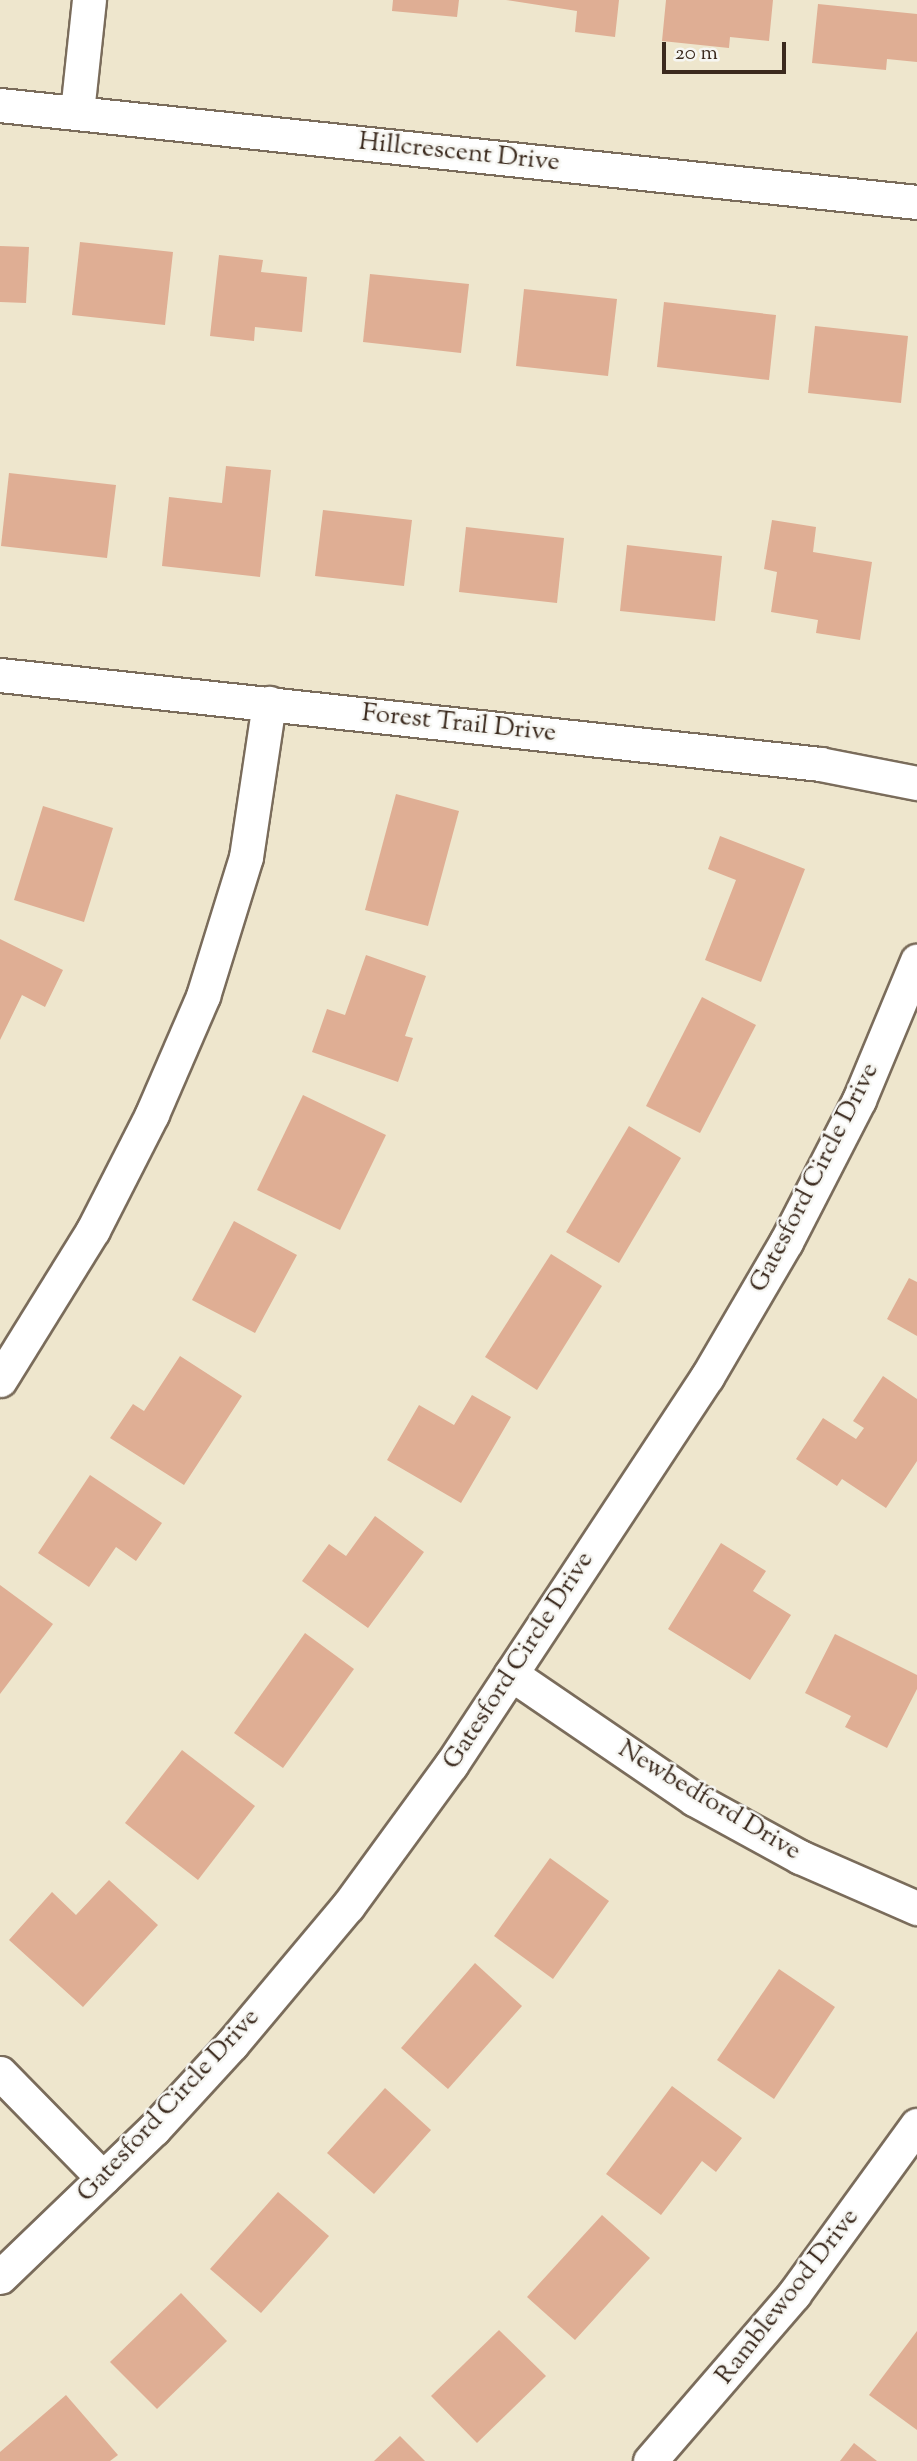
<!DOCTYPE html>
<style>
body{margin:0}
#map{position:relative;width:917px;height:2461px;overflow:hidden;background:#eee6cd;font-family:"Sorts Mill Goudy",serif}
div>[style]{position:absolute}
.building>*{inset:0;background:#dfae94}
.roads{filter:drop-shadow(2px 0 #7a6c5b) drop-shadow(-2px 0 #7a6c5b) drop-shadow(0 2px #7a6c5b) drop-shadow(0 -2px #7a6c5b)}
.street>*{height:33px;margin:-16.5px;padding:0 16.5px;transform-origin:16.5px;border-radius:16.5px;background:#fff}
span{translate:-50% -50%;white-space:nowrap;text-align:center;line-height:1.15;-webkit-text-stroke:5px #f6f6f2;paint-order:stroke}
.street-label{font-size:26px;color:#3b2a1e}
.scale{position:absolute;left:662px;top:42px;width:124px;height:32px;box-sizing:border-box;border:4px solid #3b2a1e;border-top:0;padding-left:9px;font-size:21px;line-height:24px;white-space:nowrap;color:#3b2a1e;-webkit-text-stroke:5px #f6f6f2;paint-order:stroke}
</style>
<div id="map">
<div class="building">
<div style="clip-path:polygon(393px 0,459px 0,457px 17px,392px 11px)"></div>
<div style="clip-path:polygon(506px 0,619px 0,615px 37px,575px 32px,577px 11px)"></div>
<div style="clip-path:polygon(666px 0,773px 0,769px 41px,730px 37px,729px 48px,662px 41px)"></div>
<div style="clip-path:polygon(818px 4px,917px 14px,917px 62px,887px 59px,886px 70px,812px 63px)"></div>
<div style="clip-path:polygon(80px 242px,173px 252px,165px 325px,72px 315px)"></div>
<div style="clip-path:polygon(0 246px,29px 247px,26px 303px,0 302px)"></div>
<div style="clip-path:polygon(219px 255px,263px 260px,261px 272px,307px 277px,302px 332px,255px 327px,254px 341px,210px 336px)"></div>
<div style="clip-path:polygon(370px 274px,469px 284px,461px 353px,363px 342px)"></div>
<div style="clip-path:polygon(524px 289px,617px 299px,608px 376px,516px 366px)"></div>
<div style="clip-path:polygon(664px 302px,776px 315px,769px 380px,657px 367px)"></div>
<div style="clip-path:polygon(815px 326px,908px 336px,901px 403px,808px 393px)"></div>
<div style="clip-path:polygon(226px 466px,271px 470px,260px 577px,162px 566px,169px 497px,222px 503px)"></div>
<div style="clip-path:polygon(9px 473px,116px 485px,107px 558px,1px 546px)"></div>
<div style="clip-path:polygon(323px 510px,412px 520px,404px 586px,315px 576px)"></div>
<div style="clip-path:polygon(772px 520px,816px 527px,813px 552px,872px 562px,860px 640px,816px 633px,818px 620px,771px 612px,777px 572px,764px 569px)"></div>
<div style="clip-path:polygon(466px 527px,564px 538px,557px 603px,459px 592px)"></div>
<div style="clip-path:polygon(627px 545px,722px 556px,715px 621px,620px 611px)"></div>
<div style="clip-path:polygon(396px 794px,459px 811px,428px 926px,365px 910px)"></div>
<div style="clip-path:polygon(43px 806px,113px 828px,84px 922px,14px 900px)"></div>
<div style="clip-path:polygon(720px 836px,805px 869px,761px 982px,705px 960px,736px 880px,708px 869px)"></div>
<div style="clip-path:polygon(0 939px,63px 970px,45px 1007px,22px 995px,0 1040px)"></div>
<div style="clip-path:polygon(366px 955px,426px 976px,405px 1036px,413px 1038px,398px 1082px,312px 1052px,327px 1009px,345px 1015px)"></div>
<div style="clip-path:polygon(702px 997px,756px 1025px,700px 1133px,646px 1106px)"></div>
<div style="clip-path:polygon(303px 1095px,386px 1135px,340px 1230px,257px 1190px)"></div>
<div style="clip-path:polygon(629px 1126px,681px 1158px,619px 1263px,566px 1232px)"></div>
<div style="clip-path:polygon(234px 1221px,297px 1255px,255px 1333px,192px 1300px)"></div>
<div style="clip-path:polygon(551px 1254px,602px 1286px,537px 1390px,485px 1357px)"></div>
<div style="clip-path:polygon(909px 1278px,917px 1282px,917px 1336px,887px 1319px)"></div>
<div style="clip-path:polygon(180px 1356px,242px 1396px,184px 1485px,110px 1438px,133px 1404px,144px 1411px)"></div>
<div style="clip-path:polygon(883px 1376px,917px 1399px,917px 1461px,886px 1508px,842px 1479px,837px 1486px,796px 1459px,823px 1418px,856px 1439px,864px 1428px,853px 1421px)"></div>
<div style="clip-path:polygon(472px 1395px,511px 1417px,461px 1503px,387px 1460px,419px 1405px,454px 1425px)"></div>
<div style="clip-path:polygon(90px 1475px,162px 1523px,136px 1561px,116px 1547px,89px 1587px,38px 1553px)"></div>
<div style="clip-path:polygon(375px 1516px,424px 1552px,368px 1628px,302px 1581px,329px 1544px,346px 1556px)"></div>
<div style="clip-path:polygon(721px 1543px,766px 1571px,753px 1591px,791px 1615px,750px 1680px,668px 1629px)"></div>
<div style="clip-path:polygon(0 1585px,53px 1624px,0 1694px)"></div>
<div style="clip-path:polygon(305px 1633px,354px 1669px,283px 1768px,234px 1733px)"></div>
<div style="clip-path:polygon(835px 1634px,917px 1675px,917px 1689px,887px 1748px,845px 1727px,851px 1716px,805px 1693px)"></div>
<div style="clip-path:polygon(182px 1750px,255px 1806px,198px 1880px,125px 1823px)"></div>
<div style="clip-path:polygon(550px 1858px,609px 1901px,553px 1979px,494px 1936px)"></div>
<div style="clip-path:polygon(109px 1880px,158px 1925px,83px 2007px,9px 1940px,52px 1892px,76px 1915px)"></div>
<div style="clip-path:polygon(475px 1963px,522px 2006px,448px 2089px,401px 2048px)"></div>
<div style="clip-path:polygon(779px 1969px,835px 2007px,774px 2099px,717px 2060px)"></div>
<div style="clip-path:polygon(672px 2086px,742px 2138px,716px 2172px,702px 2161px,661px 2215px,606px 2174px)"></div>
<div style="clip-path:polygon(385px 2088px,431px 2130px,374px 2194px,327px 2153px)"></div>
<div style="clip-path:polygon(278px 2192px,329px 2236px,261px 2313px,210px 2269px)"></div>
<div style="clip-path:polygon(602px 2215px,650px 2258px,575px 2340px,527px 2297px)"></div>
<div style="clip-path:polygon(181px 2293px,227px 2341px,157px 2409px,110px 2362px)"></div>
<div style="clip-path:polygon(499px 2330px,546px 2376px,477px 2443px,431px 2396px)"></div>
<div style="clip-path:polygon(917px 2331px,917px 2430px,869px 2395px)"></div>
<div style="clip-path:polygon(66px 2395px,118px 2455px,110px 2461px,0 2461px,0 2452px)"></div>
<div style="clip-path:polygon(400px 2436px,425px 2461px,374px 2461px)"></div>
<div style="clip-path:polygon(854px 2443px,877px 2461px,840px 2461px)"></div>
</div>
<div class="roads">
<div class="street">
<div style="left:0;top:105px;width:922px;rotate:6.04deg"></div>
<div style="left:77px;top:112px;width:113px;rotate:-83.9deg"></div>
<div style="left:0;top:675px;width:825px;rotate:6.19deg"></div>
<div style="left:820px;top:764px;width:99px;rotate:11.1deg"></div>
<div style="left:0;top:1380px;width:176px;rotate:-58.2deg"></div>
<div style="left:93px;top:1230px;width:130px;rotate:-63deg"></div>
<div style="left:152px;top:1114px;width:129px;rotate:-66.6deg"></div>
<div style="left:203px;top:996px;width:145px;rotate:-72.8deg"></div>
<div style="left:246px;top:857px;width:156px;rotate:-81.5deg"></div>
<div style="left:511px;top:1674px;width:222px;rotate:34.3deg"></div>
<div style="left:694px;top:1799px;width:121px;rotate:28.7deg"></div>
<div style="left:800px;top:1857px;width:128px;rotate:23.6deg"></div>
<div style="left:0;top:2073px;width:147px;rotate:45.6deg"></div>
<div style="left:0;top:2277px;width:214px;rotate:-43.9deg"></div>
<div style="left:154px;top:2129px;width:115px;rotate:-47.5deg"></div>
<div style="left:232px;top:2044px;width:180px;rotate:-50deg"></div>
<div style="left:348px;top:1906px;width:175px;rotate:-53.9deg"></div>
<div style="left:451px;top:1765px;width:465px;rotate:-56.6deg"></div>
<div style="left:707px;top:1377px;width:156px;rotate:-59.7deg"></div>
<div style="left:786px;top:1242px;width:160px;rotate:-62.8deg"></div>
<div style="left:859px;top:1100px;width:151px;rotate:-67.4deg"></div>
<div style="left:650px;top:2461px;width:221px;rotate:-49.2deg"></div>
<div style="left:794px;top:2294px;width:209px;rotate:-54deg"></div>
</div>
</div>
<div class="street-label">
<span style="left:459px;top:153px;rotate:6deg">Hillcrescent Drive</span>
<span style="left:459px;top:724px;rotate:6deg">Forest Trail Drive</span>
<span style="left:815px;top:1178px;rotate:-63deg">Gatesford Circle Drive</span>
<span style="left:519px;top:1661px;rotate:-57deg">Gatesford Circle Drive</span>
<span style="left:709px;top:1801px;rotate:31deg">Newbedford Drive</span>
<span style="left:169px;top:2106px;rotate:-47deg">Gatesford Circle Drive</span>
<span style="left:788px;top:2297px;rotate:-52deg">Ramblewood Drive</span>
</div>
<div class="scale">20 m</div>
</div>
